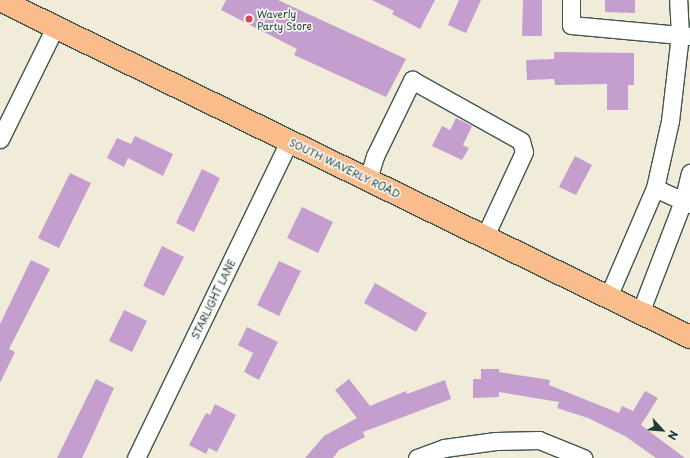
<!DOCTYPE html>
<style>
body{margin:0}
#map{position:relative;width:690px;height:458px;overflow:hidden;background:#f0ecd9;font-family:"Playpen Sans",sans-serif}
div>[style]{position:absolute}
.building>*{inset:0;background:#c49ece}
.roads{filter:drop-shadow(1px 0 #3e574d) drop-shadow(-1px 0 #3e574d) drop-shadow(0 1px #3e574d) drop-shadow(0 -1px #3e574d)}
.minor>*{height:17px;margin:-8.5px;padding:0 8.5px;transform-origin:8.5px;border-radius:8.5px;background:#fff}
.major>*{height:22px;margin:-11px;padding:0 11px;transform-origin:11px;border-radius:11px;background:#f9bc8a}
.dots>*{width:11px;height:11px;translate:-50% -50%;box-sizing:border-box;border:2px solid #f6f6f2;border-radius:50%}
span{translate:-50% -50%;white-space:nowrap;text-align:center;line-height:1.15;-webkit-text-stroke:3.5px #f6f6f2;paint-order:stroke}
.poi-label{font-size:10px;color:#1f3d34}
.left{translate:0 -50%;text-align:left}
.street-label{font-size:10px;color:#1f3d34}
.north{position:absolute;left:642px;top:410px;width:40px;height:40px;-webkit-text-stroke:3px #f6f6f2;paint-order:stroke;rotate:116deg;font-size:11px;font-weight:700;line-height:16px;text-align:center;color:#1f3d34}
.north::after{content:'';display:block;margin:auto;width:14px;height:18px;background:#1f3d34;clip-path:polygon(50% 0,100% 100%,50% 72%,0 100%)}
</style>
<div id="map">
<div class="building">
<div style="clip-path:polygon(226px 0,278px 0,406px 59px,386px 97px,294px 55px,297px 49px,221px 10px)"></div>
<div style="clip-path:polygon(372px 0,435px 0,420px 29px,392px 14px,394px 11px)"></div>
<div style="clip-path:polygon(459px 0,481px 0,466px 33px,448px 25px)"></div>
<div style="clip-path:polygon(523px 0,542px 0,542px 36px,522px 36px)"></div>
<div style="clip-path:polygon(605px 0,635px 0,635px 13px,605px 12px)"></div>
<div style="clip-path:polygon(554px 52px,634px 53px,634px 85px,628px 85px,628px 110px,607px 110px,607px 84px,555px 85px,554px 79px,527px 80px,526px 60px,554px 59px)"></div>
<div style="clip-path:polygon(456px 118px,472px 126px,463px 145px,469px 148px,462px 160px,432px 146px,442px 126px,450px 130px)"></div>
<div style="clip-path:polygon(135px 136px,173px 154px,163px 176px,128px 158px,124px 167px,107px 158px,117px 138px,131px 144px)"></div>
<div style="clip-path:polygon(575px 156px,592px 165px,576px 195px,559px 187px)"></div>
<div style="clip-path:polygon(202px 169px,220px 178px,194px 232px,176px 223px)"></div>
<div style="clip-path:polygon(70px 173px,91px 183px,59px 248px,38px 238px)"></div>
<div style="clip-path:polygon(302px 207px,333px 222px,318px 253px,287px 238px)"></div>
<div style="clip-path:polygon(162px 246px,184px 257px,164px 296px,143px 286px)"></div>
<div style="clip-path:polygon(31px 260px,50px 269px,9px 349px,15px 352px,0 383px,0 324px)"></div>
<div style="clip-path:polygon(279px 261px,301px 271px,279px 316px,257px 305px)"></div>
<div style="clip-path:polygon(375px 283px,427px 313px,416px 332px,364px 303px)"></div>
<div style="clip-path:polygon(124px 310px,147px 321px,132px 352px,109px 341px)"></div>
<div style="clip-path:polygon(247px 327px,278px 342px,259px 380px,244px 372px,253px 353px,238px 345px)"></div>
<div style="clip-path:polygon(481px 369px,499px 369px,499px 372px,550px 380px,549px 385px,619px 413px,622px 406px,633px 411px,645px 391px,658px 398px,641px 425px,685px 458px,656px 458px,625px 436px,588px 418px,557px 408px,559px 402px,499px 392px,499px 397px,473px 398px,473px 379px,481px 379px)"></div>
<div style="clip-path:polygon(96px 379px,114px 388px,91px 439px,82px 458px,57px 458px)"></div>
<div style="clip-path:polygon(349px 379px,370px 406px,406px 391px,407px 394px,445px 380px,451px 399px,363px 432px,365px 437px,339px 450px,333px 458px,305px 458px,324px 436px,357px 418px,335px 390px)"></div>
<div style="clip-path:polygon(215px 404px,236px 415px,217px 452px,209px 448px,206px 454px,189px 445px,206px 413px,210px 415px)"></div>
</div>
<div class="roads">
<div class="minor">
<div style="left:571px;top:0;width:25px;rotate:90deg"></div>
<div style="left:571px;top:25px;width:120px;rotate:5.3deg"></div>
<div style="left:0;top:139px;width:125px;rotate:-63.8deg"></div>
<div style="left:368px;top:179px;width:24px;rotate:-73deg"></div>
<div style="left:375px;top:156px;width:85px;rotate:-64deg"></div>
<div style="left:412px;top:80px;width:125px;rotate:29.2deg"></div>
<div style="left:521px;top:141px;width:11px;rotate:75deg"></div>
<div style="left:524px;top:152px;width:93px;rotate:114.9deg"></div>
<div style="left:655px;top:188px;width:38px;rotate:25deg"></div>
<div style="left:608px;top:297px;width:119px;rotate:-66.7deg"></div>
<div style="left:655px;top:188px;width:69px;rotate:-77.4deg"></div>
<div style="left:670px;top:121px;width:87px;rotate:-83.4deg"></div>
<div style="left:680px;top:35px;width:35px;rotate:-93deg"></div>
<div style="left:640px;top:313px;width:120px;rotate:-69deg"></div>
<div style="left:683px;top:201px;width:29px;rotate:-76deg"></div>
<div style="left:136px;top:458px;width:353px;rotate:-64.2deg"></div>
<div style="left:417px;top:458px;width:29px;rotate:-20deg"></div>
<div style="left:444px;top:448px;width:52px;rotate:-7.7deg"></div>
<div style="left:496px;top:441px;width:43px;rotate:-1.3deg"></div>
<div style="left:539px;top:440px;width:48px;rotate:22.2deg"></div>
</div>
<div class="major">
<div style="left:0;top:0;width:768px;rotate:26.03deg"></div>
</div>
</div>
<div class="dots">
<div style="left:249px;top:19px;background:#d1495b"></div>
</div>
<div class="poi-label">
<span class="left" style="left:257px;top:19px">Waverly<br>Party Store</span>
</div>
<div class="street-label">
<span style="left:345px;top:168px;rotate:26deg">SOUTH WAVERLY ROAD</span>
<span style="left:213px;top:299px;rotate:-64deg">STARLIGHT LANE</span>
</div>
<div class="north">N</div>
</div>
